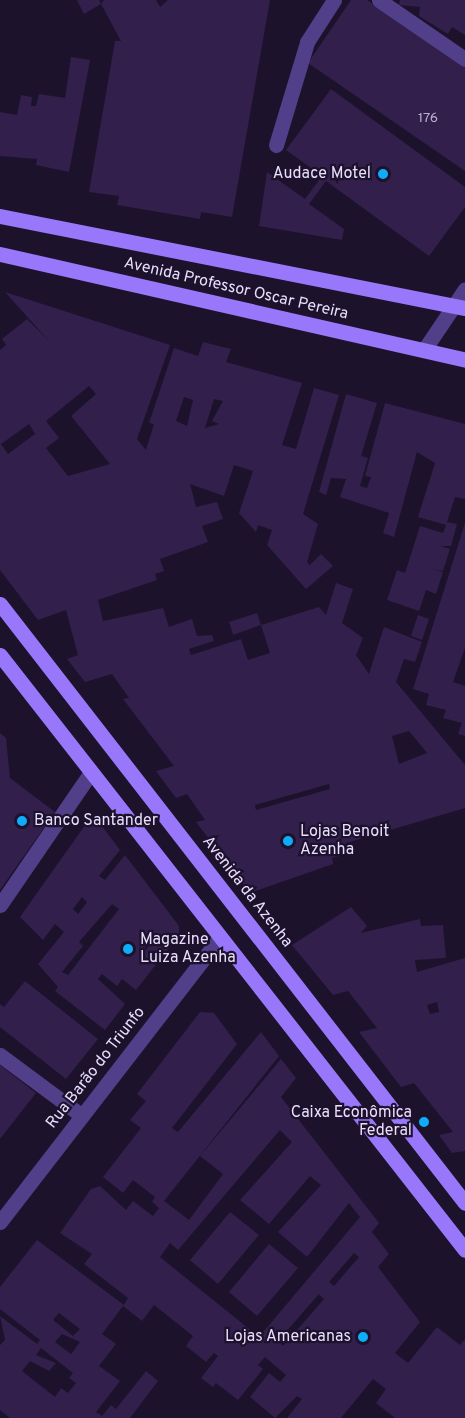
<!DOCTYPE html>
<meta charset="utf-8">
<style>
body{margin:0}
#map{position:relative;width:465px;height:1418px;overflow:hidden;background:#1c122c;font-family:Overpass,sans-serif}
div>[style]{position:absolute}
.building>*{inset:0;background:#321f4c}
.service>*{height:15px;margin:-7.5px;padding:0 7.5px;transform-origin:7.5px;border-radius:7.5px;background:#523f89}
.minor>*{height:15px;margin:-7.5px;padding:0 7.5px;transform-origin:7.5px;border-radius:7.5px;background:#523f89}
.secondary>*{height:15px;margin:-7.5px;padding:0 7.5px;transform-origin:7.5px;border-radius:7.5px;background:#9977fb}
.dots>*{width:16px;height:16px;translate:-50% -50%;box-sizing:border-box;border:3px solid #1c122c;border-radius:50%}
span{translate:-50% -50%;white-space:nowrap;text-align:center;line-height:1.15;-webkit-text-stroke:4.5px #1c122c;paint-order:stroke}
.number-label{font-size:14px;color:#bbaed2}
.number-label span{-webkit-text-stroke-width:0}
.poi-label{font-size:16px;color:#e9defe}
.right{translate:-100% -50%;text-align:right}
.left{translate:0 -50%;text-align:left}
.street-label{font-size:16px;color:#e9defe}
</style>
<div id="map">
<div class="building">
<div style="clip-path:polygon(77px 0,99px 0,101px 4px,84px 14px)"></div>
<div style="clip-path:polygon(104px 0,156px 0,160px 7px,168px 0,270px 0,232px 217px,201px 212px,200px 219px,117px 205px,119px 196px,89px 192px,115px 41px,121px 41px,101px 4px)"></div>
<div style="clip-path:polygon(351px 0,367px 0,465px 67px,465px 171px,308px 63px)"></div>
<div style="clip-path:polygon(400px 0,465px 0,465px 35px,452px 27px,448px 34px,419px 16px,420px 7px,399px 5px)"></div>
<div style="clip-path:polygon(71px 57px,90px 60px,69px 172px,36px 165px,37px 159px,0 156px,0 112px,17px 115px,21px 95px,32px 97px,31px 106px,36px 106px,39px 94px,65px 98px)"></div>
<div style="clip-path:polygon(331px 89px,465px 187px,465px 207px,429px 256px,326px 181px,309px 204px,344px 229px,342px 240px,259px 226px,267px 172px,305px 199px,322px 176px,286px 150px)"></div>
<div style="clip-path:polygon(evenodd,5px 292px,170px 345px,137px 439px,146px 450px,154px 424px,149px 423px,174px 348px,198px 356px,203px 342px,231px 349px,226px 362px,302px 383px,282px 445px,296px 449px,314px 388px,339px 395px,303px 514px,318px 524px,307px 562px,310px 565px,321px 554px,333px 566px,306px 589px,267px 545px,272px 530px,258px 525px,256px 532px,239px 513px,253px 471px,234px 465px,224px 496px,190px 484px,196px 507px,217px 502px,223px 519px,202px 526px,208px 542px,160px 559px,164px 571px,155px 574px,157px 580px,98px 600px,103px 621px,163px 608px,169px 627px,192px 619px,197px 636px,212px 635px,214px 641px,189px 649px,191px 655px,241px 639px,248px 660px,270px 653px,261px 625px,319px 607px,326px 615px,336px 583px,353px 589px,342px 623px,363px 638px,356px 655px,369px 674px,384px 627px,422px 642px,415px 662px,404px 659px,396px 682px,465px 765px,465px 808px,346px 843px,349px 854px,332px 858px,333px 864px,250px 893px,196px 822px,205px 820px,187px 794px,176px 798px,156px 771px,174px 766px,123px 699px,129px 698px,112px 674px,85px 682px,67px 659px,78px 655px,66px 610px,38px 620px,0 570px,0 350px,6px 345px,2px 339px,27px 319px,49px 341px,5px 292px,89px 386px,96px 394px,71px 416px,110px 464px,68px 476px,46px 448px,59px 438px,46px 421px,89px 386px,5px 292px,184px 397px,193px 400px,187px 426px,176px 421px,184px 397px,5px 292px,214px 399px,223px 401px,212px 421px,219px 424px,205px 428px,214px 399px,5px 292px,29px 424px,35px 434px,8px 454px,1px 444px,29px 424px,5px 292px,409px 731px,427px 753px,399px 764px,392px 736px,409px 731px,5px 292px,329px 784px,330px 789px,256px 810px,255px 805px,329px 784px)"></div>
<div style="clip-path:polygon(346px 394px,377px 403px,361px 456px,368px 458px,360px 486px,367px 488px,371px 477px,365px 476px,385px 403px,465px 424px,465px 499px,455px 497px,447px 522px,457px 524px,451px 546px,440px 546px,450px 549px,443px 571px,432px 569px,443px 572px,436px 594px,426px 590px,419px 611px,387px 600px,397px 570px,405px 573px,420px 526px,443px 533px,446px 525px,418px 517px,435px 463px,417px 452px,394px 537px,383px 533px,389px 513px,340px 497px,346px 479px,331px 478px,326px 495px,319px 492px)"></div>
<div style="clip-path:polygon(465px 523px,465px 648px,453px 682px,465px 686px,465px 736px,458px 734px,462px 723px,443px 718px,446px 710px,426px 705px,429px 694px,413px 689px)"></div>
<div style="clip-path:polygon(257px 613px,261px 625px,233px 635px,229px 622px)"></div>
<div style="clip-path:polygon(418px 615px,429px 619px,422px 640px,411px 636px)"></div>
<div style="clip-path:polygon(0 733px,6px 738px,10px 778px,55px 812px,0 890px)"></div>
<div style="clip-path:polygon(evenodd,93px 814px,120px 850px,99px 876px,105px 880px,125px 855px,179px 926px,179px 935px,136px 990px,122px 979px,117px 986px,102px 974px,98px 979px,125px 1004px,105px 1030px,55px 991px,58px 987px,38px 964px,64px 932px,55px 924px,43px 940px,20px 917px,93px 814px,82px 897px,87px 902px,78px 914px,73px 909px,82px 897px,93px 814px,112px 904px,119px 909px,68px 975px,62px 972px,83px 946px,79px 942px,112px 904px)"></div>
<div style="clip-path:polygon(evenodd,351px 907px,367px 926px,361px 933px,420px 919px,421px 926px,443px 925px,446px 958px,415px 960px,417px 972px,465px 958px,465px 1151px,452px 1153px,439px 1135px,453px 1132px,414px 1083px,401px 1087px,359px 1032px,377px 1028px,348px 991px,333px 995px,292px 945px,351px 907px,437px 1002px,439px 1012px,430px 1014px,427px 1005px,437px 1002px)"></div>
<div style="clip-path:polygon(25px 981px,98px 1039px,66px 1079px,0 1027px,0 1004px,4px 1007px)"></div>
<div style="clip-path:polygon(evenodd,200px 1012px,214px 1013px,237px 1044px,172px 1128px,178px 1132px,261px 1032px,279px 1056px,164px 1201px,189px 1220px,223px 1174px,200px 1156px,281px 1059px,296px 1078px,281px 1097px,379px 1223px,372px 1232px,389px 1254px,378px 1267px,420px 1322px,395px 1353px,408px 1363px,437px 1327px,460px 1345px,465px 1339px,465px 1418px,395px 1418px,376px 1403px,386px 1389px,373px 1379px,341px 1418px,287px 1418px,302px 1399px,297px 1396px,275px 1418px,250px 1397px,269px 1373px,280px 1382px,286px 1375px,265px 1357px,258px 1365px,263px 1369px,238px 1400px,216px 1383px,213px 1387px,201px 1378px,218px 1356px,214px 1353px,206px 1362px,186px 1346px,193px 1336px,154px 1305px,142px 1321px,123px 1306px,102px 1334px,116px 1344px,99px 1366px,120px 1381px,96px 1412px,102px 1416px,111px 1405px,116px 1409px,146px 1371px,158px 1381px,130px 1418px,10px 1418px,0 1410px,0 1345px,5px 1340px,0 1316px,37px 1344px,40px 1340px,0 1309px,0 1287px,37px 1240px,124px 1305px,128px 1298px,84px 1264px,92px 1254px,60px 1233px,91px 1189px,100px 1186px,126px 1210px,133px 1201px,153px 1216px,159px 1208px,152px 1202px,155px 1197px,133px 1180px,123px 1193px,103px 1177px,141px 1128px,130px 1120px,146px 1101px,137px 1094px,200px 1012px,280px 1130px,292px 1142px,240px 1200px,269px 1224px,310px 1176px,321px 1185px,278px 1232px,307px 1257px,349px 1203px,360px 1217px,259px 1337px,160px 1257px,170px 1243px,178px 1250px,280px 1130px,200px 1012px,354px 1253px,359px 1257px,334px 1286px,329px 1282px,354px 1253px,200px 1012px,319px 1294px,324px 1299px,283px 1346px,278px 1341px,319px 1294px,200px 1012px,59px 1313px,80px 1329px,73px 1336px,53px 1320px,59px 1313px,200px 1012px,62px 1334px,80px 1342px,71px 1354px,55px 1342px,62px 1334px,200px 1012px,41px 1348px,73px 1373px,69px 1378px,76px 1383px,68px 1393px,61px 1388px,55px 1397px,22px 1371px,30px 1361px,49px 1371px,56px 1363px,36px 1355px,41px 1348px)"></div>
<div style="clip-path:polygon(0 1065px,36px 1093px,0 1139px)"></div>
<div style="clip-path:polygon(230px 1212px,259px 1235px,218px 1284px,190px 1260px)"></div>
<div style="clip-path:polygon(269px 1244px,298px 1268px,257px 1316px,229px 1292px)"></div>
</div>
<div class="service">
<div style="left:379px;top:0;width:104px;rotate:34.5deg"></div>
<div style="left:276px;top:145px;width:108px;rotate:-73.2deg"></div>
<div style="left:307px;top:42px;width:50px;rotate:-57.3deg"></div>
<div style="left:0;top:905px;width:161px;rotate:-55.6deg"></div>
<div style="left:0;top:1055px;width:102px;rotate:36.6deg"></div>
</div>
<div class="minor">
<div style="left:424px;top:350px;width:73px;rotate:-56.1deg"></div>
<div style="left:0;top:1222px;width:360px;rotate:-52.3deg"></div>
</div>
<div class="secondary">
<div style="left:0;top:216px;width:474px;rotate:11.2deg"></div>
<div style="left:0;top:254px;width:477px;rotate:12.8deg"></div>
<div style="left:0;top:604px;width:758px;rotate:52.18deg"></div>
<div style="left:0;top:655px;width:755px;rotate:51.99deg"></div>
</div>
<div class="dots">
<div style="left:383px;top:174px;background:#0facf9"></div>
<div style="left:22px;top:821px;background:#0facf9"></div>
<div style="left:288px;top:841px;background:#0facf9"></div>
<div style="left:128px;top:949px;background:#0facf9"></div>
<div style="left:424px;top:1122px;background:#0facf9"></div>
<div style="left:363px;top:1337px;background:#0facf9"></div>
</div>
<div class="number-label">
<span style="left:428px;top:119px">176</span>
</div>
<div class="poi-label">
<span class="right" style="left:371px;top:174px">Audace Motel</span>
<span class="left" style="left:34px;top:821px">Banco Santander</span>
<span class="left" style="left:300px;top:841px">Lojas Benoit<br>Azenha</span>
<span class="left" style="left:140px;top:949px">Magazine<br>Luiza Azenha</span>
<span class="right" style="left:412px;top:1122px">Caixa Econômica<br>Federal</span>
<span class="right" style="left:351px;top:1337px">Lojas Americanas</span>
</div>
<div class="street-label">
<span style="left:236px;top:289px;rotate:13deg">Avenida Professor Oscar Pereira</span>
<span style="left:247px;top:892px;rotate:52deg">Avenida da Azenha</span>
<span style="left:96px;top:1068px;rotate:-52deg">Rua Barão do Triunfo</span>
</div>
</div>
